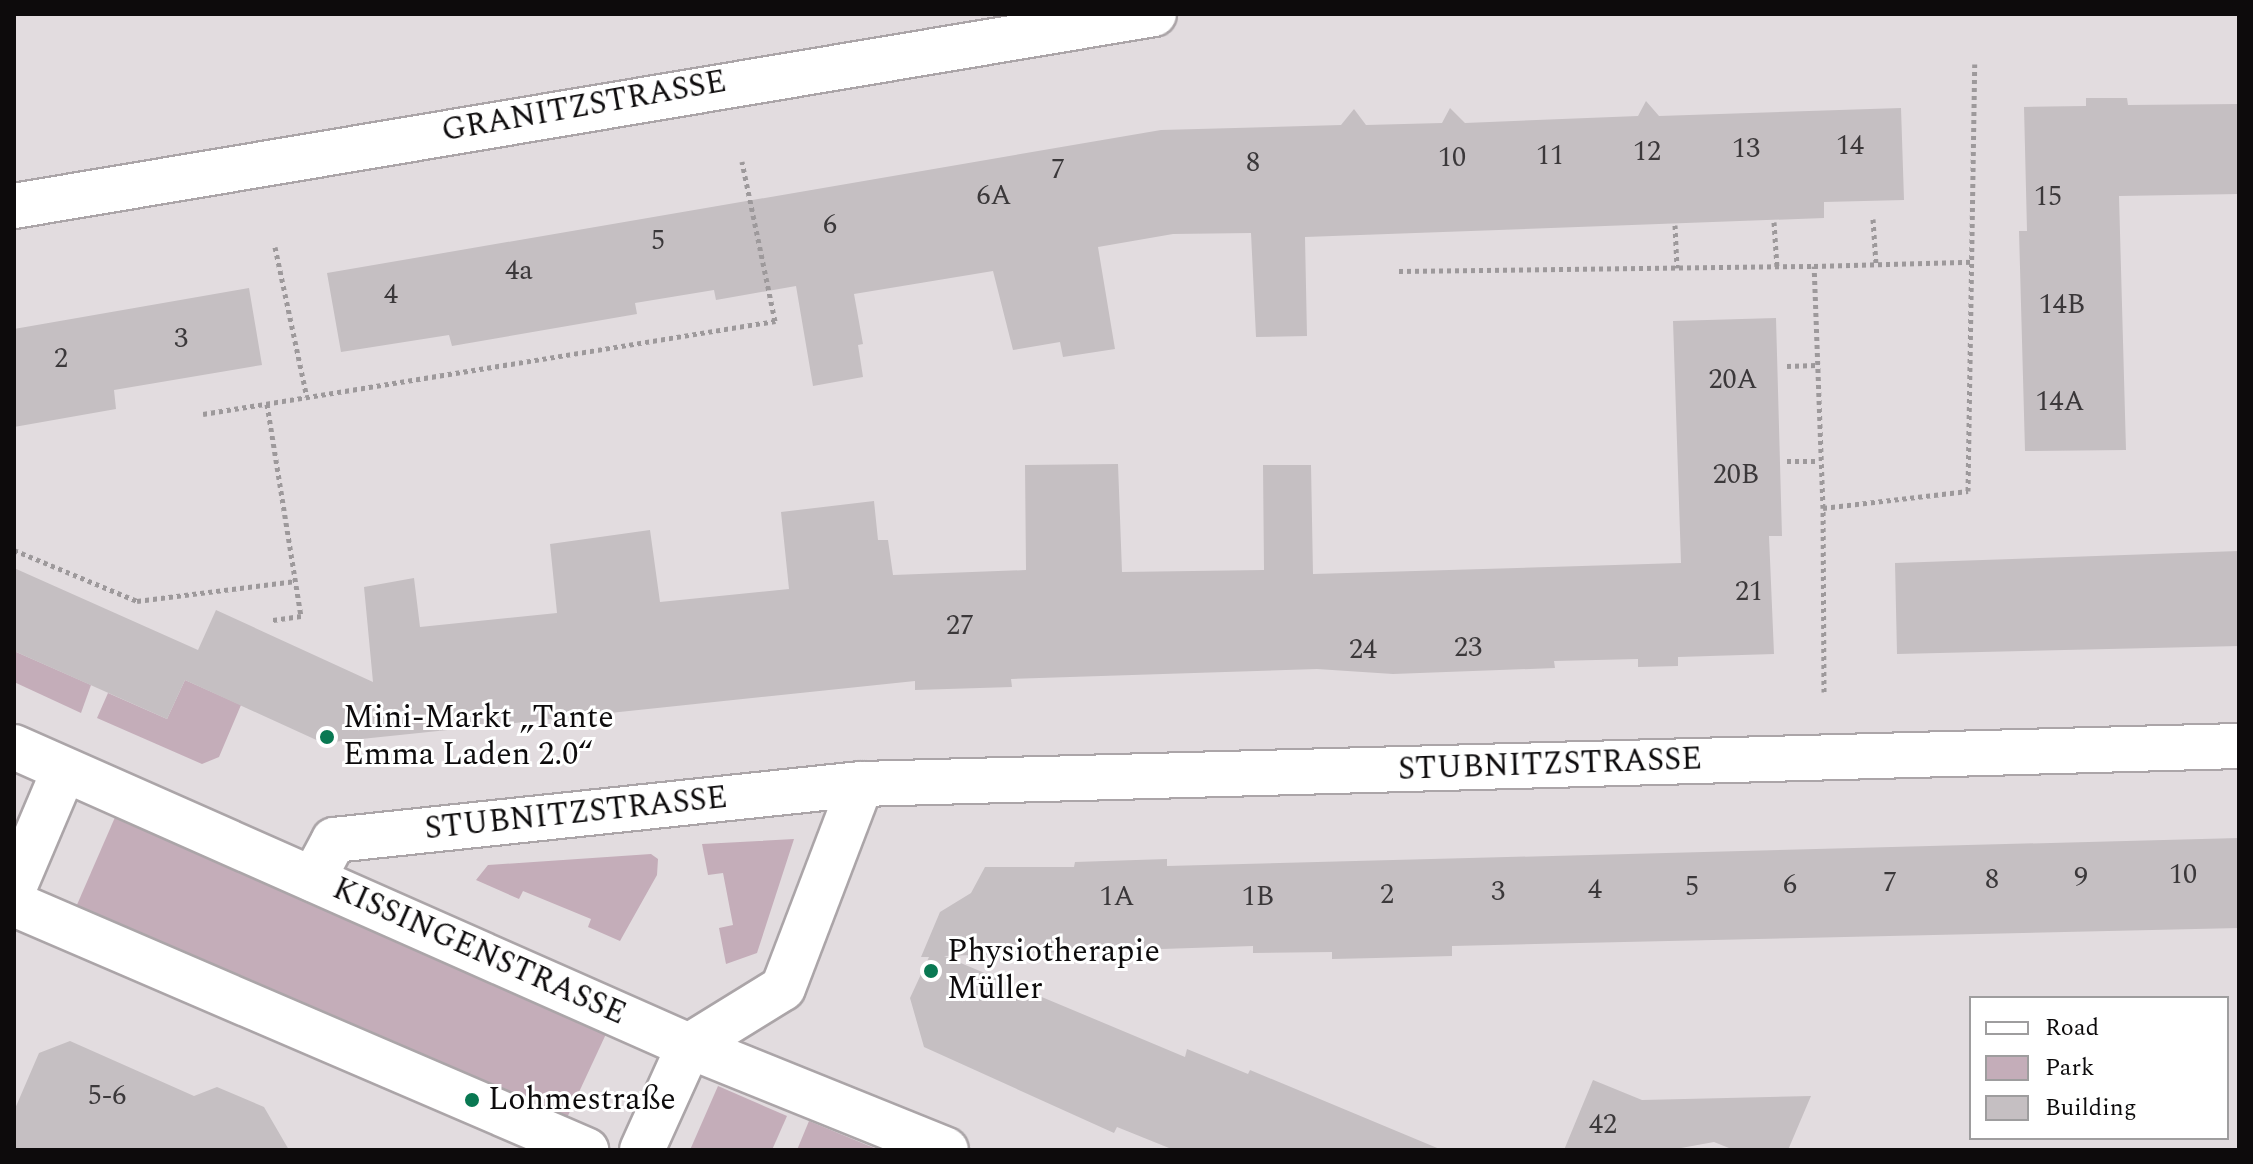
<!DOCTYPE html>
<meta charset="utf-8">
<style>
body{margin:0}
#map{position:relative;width:2253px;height:1164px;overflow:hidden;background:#e2dcdf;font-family:Spectral,serif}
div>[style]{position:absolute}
.green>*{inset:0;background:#c4adb9}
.building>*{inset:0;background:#c5bfc2}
.path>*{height:5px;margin-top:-2.5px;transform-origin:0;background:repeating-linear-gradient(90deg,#9d999b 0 4px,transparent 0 8px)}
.roads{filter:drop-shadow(2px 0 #aba5a8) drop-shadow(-2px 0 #aba5a8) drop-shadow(0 2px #aba5a8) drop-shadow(0 -2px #aba5a8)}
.street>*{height:44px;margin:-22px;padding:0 22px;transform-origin:22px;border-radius:22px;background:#fff}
.secondary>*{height:44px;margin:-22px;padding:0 22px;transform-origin:22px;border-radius:22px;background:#fff}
.dots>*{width:22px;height:22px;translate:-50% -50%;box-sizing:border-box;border:4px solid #fff;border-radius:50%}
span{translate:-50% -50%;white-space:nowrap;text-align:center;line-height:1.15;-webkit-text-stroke:6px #fff;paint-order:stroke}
.number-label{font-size:28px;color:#3b383a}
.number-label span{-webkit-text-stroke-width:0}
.street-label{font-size:32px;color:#0d0b0c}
.poi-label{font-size:32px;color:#0d0b0c}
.left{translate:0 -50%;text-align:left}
.frame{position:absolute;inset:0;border:16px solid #0d0b0c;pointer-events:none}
.legend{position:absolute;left:1969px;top:996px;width:260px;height:144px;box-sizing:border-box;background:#fff;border:2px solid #9e9d9e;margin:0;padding:10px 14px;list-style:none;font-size:24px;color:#0d0b0c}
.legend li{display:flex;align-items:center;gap:16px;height:40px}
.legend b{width:40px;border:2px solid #9e9d9e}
</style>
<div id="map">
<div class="green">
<div style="clip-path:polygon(14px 651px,91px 685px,81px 713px,14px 682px)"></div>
<div style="clip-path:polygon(185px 680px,241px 705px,219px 757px,202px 764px,97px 718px,108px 693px,167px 719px)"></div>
<div style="clip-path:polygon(116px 815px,606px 1034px,566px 1120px,76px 907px)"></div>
<div style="clip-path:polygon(794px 839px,757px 953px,726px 964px,719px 928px,733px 925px,723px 873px,708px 875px,702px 844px)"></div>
<div style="clip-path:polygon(651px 854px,658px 859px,657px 875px,620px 941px,588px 927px,591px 919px,523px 891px,519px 899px,476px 880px,488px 865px)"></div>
<div style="clip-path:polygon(718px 1086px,787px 1116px,772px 1150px,690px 1150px)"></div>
<div style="clip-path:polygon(809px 1121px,879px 1150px,797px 1150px)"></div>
</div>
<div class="building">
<div style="clip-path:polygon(2086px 98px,2127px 98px,2128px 105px,2239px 104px,2239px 194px,2119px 196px,2126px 450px,2025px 451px,2019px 231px,2027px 231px,2024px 107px,2086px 106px)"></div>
<div style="clip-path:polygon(1646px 101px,1659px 116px,1901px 108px,1904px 200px,1824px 202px,1824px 218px,1305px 237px,1307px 336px,1256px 337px,1251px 233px,1173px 234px,1098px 247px,1115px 349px,1063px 357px,1060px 342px,1013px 350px,993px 271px,854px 294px,863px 344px,858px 345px,863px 377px,813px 386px,796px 286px,716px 300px,714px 290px,635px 303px,637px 314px,452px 346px,449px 335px,341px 352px,327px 273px,1161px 130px,1341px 125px,1354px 109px,1366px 125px,1442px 123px,1450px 108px,1465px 123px,1638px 116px)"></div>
<div style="clip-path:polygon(249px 288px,262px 365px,114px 390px,116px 409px,14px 427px,14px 329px)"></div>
<div style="clip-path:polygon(1776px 318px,1782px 536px,1769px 536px,1774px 654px,1678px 657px,1678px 666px,1638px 667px,1638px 659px,1554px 661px,1555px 668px,1393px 674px,1317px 669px,1011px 679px,1012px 687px,915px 690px,915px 681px,323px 743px,185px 680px,167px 719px,14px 651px,14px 568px,198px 650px,216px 610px,373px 682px,364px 587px,414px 578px,420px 627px,557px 613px,550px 544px,650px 530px,660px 602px,789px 589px,781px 512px,874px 501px,878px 540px,888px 540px,893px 575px,1026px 570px,1025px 465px,1118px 464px,1122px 572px,1264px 570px,1263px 465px,1311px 465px,1313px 574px,1681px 563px,1673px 321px)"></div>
<div style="clip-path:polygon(2239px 551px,2239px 646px,1897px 654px,1895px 563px)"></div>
<div style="clip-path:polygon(2239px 838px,2239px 928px,1452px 946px,1452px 956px,1376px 958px,1332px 959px,1332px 952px,1253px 953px,1253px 946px,944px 956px,1185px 1057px,1187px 1049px,1248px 1074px,1250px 1070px,1442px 1150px,1174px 1150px,1117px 1127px,1114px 1133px,924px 1047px,910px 998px,929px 957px,921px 957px,940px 912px,971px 893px,985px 867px,1074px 867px,1075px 862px,1167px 859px,1167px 866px)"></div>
<div style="clip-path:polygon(70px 1041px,194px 1096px,217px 1087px,264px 1107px,289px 1150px,14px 1150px,14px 1111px,39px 1053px)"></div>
<div style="clip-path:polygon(1593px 1080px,1642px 1100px,1811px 1096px,1788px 1150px,1734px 1150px,1714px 1142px,1670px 1150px,1564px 1150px)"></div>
</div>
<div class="path">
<div style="left:1873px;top:219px;width:45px;rotate:86.2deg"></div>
<div style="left:1774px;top:222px;width:45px;rotate:86.2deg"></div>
<div style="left:1675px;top:225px;width:43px;rotate:87.3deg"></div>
<div style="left:275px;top:247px;width:153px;rotate:78deg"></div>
<div style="left:1399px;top:271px;width:415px;rotate:-0.7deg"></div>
<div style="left:1787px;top:366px;width:29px;rotate:-2deg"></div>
<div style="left:267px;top:404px;width:215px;rotate:80.9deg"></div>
<div style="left:301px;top:616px;width:30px;rotate:172deg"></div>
<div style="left:203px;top:414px;width:580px;rotate:-9.23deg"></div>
<div style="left:775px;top:321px;width:163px;rotate:-101.7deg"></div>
<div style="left:1787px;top:461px;width:31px"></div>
<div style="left:1823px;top:508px;width:242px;rotate:-92.1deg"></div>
<div style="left:1814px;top:266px;width:158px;rotate:-1.5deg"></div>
<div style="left:14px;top:550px;width:133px;rotate:22.5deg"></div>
<div style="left:137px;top:601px;width:160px;rotate:-7.2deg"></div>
<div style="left:1824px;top:692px;width:184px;rotate:-90.3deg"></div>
<div style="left:1823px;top:508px;width:146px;rotate:-6.7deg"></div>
<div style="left:1968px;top:491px;width:427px;rotate:-89.1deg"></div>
</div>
<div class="roads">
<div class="street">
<div style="left:313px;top:879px;width:44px;rotate:-61.7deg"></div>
<div style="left:334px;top:840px;width:530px;rotate:-6.07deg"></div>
<div style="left:861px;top:784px;width:1379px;rotate:-1.58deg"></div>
<div style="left:14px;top:888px;width:128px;rotate:-67deg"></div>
<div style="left:642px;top:1150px;width:114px;rotate:-65.7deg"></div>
<div style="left:689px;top:1046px;width:110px;rotate:-31.7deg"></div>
<div style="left:783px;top:988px;width:218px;rotate:-69.1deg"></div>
</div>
<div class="secondary">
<div style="left:14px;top:206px;width:1156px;rotate:-9.56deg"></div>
<div style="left:14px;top:747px;width:738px;rotate:23.89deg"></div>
<div style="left:689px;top:1046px;width:277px;rotate:22deg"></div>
<div style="left:14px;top:904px;width:623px;rotate:23.27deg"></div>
</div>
</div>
<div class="dots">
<div style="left:327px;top:737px;background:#097852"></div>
<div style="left:931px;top:971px;background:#097852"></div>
<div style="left:472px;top:1100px;background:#097852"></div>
</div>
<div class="number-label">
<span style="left:1850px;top:146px">14</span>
<span style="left:1746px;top:149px">13</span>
<span style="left:1647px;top:152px">12</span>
<span style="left:1550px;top:156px">11</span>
<span style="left:1452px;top:158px">10</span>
<span style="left:1253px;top:163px">8</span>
<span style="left:1058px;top:170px">7</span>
<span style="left:994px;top:196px">6A</span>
<span style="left:2048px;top:197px">15</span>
<span style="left:830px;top:225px">6</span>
<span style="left:658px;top:241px">5</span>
<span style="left:519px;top:271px">4a</span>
<span style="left:391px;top:295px">4</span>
<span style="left:2062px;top:305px">14B</span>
<span style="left:181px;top:339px">3</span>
<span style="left:61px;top:359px">2</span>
<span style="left:1733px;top:380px">20A</span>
<span style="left:2060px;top:402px">14A</span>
<span style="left:1736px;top:475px">20B</span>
<span style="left:1749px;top:592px">21</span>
<span style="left:960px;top:626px">27</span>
<span style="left:1468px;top:648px">23</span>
<span style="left:1363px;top:650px">24</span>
<span style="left:2183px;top:875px">10</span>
<span style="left:2081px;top:878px">9</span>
<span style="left:1992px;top:880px">8</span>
<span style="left:1890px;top:883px">7</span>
<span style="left:1790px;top:885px">6</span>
<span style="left:1692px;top:887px">5</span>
<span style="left:1595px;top:890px">4</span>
<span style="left:1498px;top:892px">3</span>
<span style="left:1387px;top:895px">2</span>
<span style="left:1117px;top:897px">1A</span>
<span style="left:1258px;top:897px">1B</span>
<span style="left:107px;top:1096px">5-6</span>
<span style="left:1603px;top:1125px">42</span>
</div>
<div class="street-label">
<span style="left:584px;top:107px;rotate:-10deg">GRANITZSTRASSE</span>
<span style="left:1550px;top:765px;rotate:-2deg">STUBNITZSTRASSE</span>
<span style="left:576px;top:814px;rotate:-6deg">STUBNITZSTRASSE</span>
<span style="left:479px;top:952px;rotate:24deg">KISSINGENSTRASSE</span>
</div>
<div class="poi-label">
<span class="left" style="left:343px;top:737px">Mini-Markt „Tante<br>Emma Laden 2.0“</span>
<span class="left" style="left:947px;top:971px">Physiotherapie<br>Müller</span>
<span class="left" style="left:488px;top:1100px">Lohmestraße</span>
</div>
<div class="frame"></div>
<ul class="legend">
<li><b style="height:10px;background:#fff"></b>Road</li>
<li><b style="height:22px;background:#c4adb9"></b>Park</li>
<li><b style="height:22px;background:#c5bfc2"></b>Building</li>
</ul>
</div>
